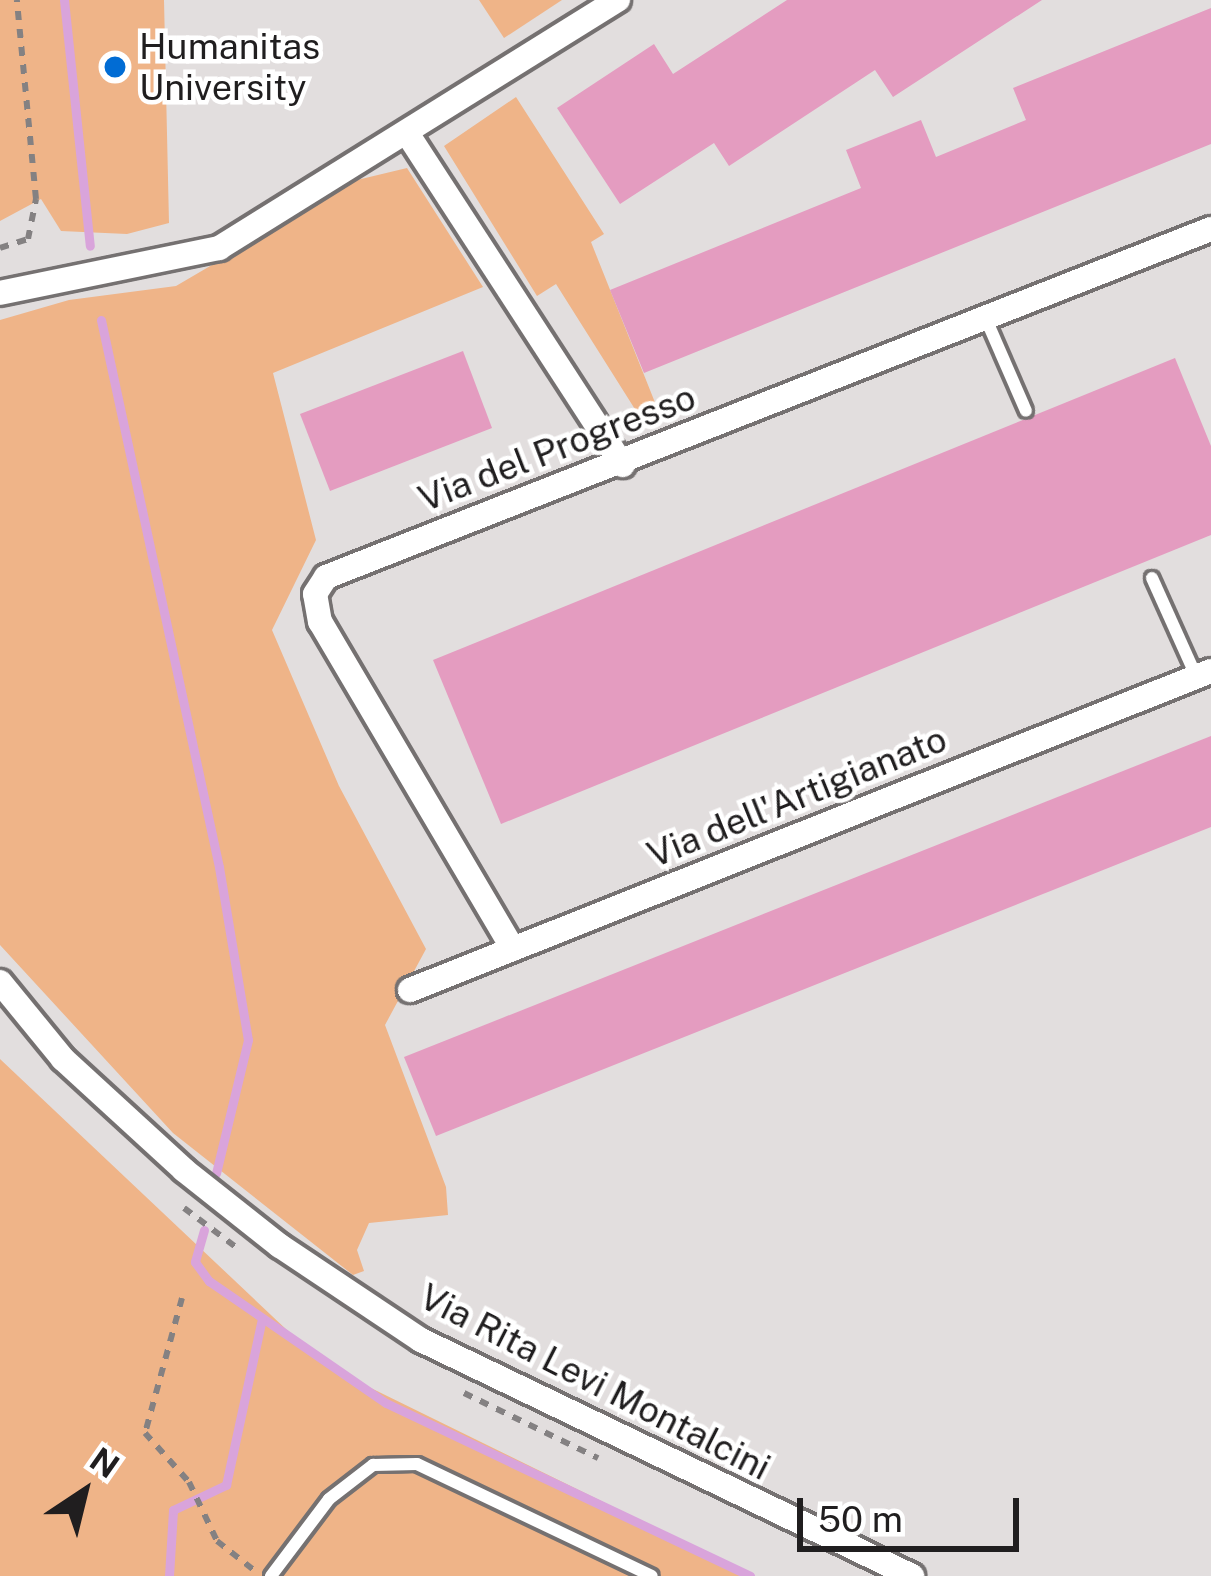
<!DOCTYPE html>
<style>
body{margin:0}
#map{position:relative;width:1211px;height:1576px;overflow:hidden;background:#e2dede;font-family:"Public Sans",sans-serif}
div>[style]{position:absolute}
.green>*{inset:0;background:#efb488}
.stream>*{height:9px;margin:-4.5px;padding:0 4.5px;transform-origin:4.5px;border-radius:4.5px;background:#d9a4db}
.building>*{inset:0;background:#e49cc0}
.path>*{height:6px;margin-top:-3px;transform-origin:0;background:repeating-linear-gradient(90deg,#848182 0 9px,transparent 0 18px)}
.roads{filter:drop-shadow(3px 0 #757171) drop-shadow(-3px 0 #757171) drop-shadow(0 3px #757171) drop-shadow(0 -3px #757171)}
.service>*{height:12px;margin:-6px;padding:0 6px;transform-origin:6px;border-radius:6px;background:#fff}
.minor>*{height:24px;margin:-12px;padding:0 12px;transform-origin:12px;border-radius:12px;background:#fff}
.dots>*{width:33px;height:33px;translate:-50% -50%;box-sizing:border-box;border:6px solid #fff;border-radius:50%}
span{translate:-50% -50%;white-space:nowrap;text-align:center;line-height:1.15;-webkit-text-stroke:9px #fff;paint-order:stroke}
.poi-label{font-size:36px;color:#201e1f}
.left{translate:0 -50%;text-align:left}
.street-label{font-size:36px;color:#201e1f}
.north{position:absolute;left:24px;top:1432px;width:120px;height:120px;-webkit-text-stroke:9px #fff;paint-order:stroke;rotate:35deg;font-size:33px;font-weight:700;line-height:48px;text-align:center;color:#201e1f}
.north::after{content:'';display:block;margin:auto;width:42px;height:54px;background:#201e1f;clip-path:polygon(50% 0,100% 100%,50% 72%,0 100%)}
.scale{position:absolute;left:797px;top:1498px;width:222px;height:54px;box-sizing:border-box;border:6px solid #201e1f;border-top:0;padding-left:15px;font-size:36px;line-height:42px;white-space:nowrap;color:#201e1f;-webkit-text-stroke:9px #fff;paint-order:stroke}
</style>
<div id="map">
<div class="green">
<div style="clip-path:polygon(0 0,164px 0,169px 223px,127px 234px,61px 231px,41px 199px,0 221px)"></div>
<div style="clip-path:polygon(479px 0,562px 0,504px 38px)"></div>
<div style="clip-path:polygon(516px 97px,604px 234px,591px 242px,658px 410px,638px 414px,556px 284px,537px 296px,444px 146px)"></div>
<div style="clip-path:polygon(407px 168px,483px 287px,273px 373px,316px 540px,272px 630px,339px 786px,426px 949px,385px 1025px,446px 1187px,448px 1215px,369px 1223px,357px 1250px,364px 1271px,353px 1275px,173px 1133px,0 945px,0 320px,69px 300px,176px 286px,357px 180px)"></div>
<div style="clip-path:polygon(0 1059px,324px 1365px,754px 1576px,0 1576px)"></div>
</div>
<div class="stream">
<div style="left:64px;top:0;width:247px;rotate:84deg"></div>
<div style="left:101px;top:320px;width:560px;rotate:77.83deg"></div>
<div style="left:219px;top:867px;width:175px;rotate:80.5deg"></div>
<div style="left:248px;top:1040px;width:137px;rotate:103.5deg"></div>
<div style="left:204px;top:1230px;width:33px;rotate:106deg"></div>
<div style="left:195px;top:1262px;width:24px;rotate:54deg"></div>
<div style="left:209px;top:1281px;width:215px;rotate:34.6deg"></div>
<div style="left:386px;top:1403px;width:403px;rotate:25.4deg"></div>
<div style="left:169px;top:1576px;width:66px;rotate:-86.5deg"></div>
<div style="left:173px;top:1510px;width:59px;rotate:-25.3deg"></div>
<div style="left:226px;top:1485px;width:170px;rotate:-77.8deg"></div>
</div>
<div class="building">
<div style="clip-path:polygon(787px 0,1042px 0,893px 97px,875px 70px,729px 166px,714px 143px,620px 204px,557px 108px,654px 44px,673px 74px)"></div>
<div style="clip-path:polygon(1211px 8px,1211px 144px,644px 373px,610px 290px,861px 188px,846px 150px,921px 120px,936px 157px,1026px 120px,1013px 88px)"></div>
<div style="clip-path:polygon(463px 351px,492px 428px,330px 491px,300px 414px)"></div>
<div style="clip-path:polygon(1175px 358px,1211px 446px,1211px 535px,501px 824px,433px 660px)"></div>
<div style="clip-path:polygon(1211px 736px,1211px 827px,436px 1136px,404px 1057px)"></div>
</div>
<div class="path">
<div style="left:0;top:248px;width:29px;rotate:-18deg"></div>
<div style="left:28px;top:239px;width:41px;rotate:-78.7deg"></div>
<div style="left:36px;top:199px;width:200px;rotate:-95.5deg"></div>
<div style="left:184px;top:1208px;width:65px;rotate:36.9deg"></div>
<div style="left:182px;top:1298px;width:140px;rotate:105.3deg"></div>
<div style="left:145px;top:1433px;width:66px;rotate:48.1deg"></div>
<div style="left:189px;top:1482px;width:65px;rotate:64.6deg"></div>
<div style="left:217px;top:1541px;width:48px;rotate:38.3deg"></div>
<div style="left:464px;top:1393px;width:149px;rotate:25.9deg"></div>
</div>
<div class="roads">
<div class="service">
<div style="left:986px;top:319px;width:100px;rotate:66.5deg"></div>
<div style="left:1152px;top:578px;width:107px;rotate:65.8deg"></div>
<div style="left:271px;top:1576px;width:96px;rotate:-53deg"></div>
<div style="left:329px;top:1499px;width:56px;rotate:-37.7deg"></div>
<div style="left:373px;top:1465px;width:44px;rotate:-1.3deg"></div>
<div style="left:417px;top:1464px;width:260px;rotate:25.5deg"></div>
</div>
<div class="minor">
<div style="left:407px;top:133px;width:396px;rotate:57deg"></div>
<div style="left:0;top:293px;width:224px;rotate:-11.6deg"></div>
<div style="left:219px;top:248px;width:470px;rotate:-31.9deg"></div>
<div style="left:513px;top:949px;width:380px;rotate:-120.5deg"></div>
<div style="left:320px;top:622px;width:28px;rotate:-100deg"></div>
<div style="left:315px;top:594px;width:20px;rotate:-57deg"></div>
<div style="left:326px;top:577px;width:951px;rotate:-21.47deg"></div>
<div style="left:0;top:982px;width:99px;rotate:50.7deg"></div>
<div style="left:63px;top:1059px;width:164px;rotate:42.5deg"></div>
<div style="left:184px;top:1170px;width:122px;rotate:38.4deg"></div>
<div style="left:280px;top:1246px;width:169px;rotate:33.7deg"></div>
<div style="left:421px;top:1340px;width:545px;rotate:25.67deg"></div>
<div style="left:410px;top:990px;width:862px;rotate:-21.72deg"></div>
</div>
</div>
<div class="dots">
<div style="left:115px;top:67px;background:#016cd4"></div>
</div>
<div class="poi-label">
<span class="left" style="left:139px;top:67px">Humanitas<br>University</span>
</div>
<div class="street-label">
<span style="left:557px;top:448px;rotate:-21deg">Via del Progresso</span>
<span style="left:797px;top:797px;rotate:-22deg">Via dell'Artigianato</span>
<span style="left:595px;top:1382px;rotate:27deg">Via Rita Levi Montalcini</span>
</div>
<div class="north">N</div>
<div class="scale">50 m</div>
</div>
